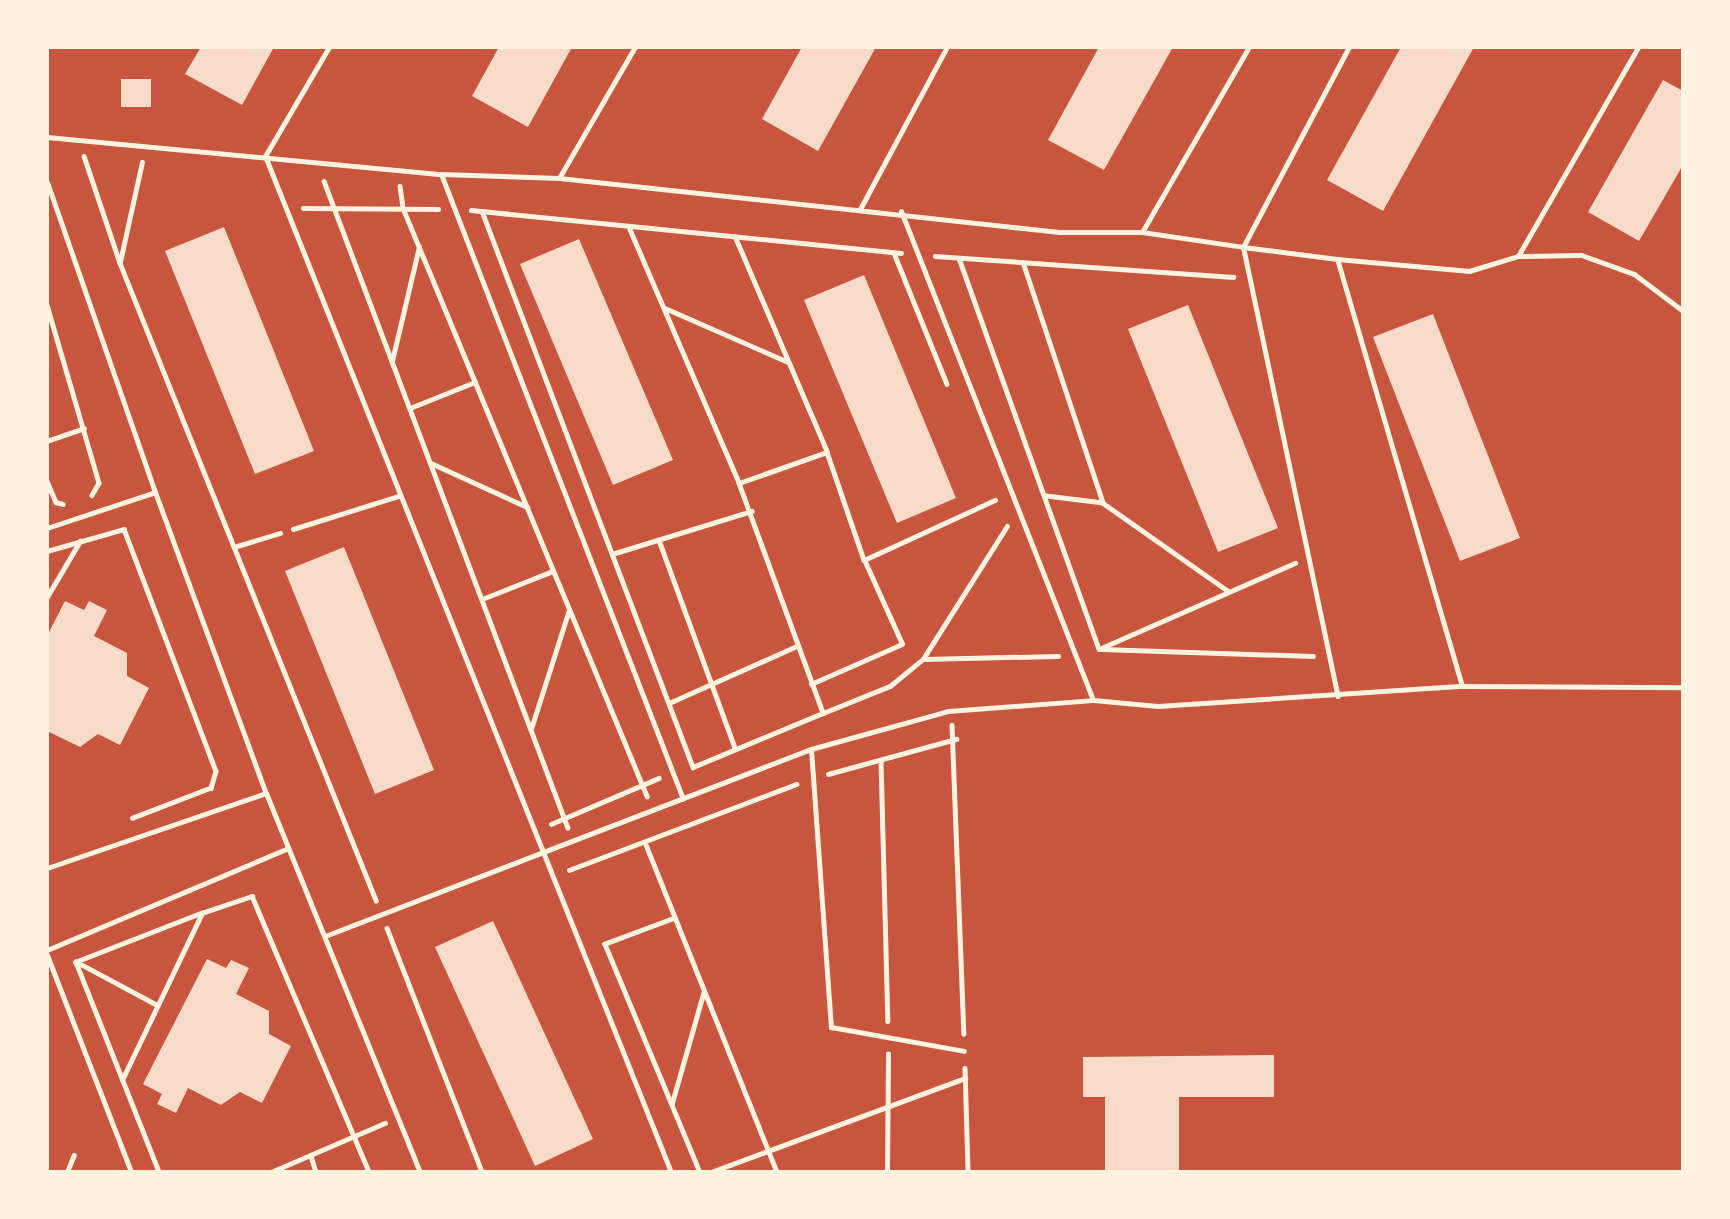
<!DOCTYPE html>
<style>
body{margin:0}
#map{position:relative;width:1730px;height:1219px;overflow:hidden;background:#c8553d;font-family:Barlow,sans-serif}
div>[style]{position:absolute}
.building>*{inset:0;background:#f7dbc8}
.path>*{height:4.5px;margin:-2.25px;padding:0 2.25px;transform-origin:2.25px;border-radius:2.25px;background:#fff3e0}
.service>*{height:5px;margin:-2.5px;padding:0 2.5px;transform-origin:2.5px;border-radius:2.5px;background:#fff3e0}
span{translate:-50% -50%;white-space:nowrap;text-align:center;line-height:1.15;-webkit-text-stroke:7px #fff3e0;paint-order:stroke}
.frame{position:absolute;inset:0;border:49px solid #fff3e0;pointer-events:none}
</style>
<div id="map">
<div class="building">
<div style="clip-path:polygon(201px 47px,274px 47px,242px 105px,185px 74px)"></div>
<div style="clip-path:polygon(499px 47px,572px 47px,528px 127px,472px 96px)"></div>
<div style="clip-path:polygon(802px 47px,876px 47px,818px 151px,762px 119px)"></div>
<div style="clip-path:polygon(1099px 47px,1173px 47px,1104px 170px,1048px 140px)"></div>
<div style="clip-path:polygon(1401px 47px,1474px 47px,1383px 211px,1327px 180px)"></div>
<div style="clip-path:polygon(121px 79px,151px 79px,151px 107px,121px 107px)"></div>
<div style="clip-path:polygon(1663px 80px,1683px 91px,1683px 165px,1639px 241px,1588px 212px)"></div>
<div style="clip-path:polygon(224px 227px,314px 451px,255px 474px,165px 251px)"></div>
<div style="clip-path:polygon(579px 239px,673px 460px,613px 485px,520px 264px)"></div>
<div style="clip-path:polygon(864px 275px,956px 498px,897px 523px,804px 300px)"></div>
<div style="clip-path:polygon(1188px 305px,1278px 528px,1218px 552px,1128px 329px)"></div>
<div style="clip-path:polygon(1433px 314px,1520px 538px,1460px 561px,1373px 337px)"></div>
<div style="clip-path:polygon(344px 547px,434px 770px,375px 794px,285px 571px)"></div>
<div style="clip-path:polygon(65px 601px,84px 610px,89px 601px,107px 610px,94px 636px,127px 653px,127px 676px,149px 688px,120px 745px,98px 734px,80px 747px,47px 731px,47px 636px)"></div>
<div style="clip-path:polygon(493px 921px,593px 1139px,535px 1166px,435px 947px)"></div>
<div style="clip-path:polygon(207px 959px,226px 968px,231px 960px,249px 968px,236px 994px,269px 1011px,269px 1034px,291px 1046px,262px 1103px,240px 1092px,221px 1105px,188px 1088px,176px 1113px,157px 1104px,162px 1094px,143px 1084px)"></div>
<div style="clip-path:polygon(1274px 1055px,1274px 1097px,1179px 1097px,1179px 1172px,1105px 1172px,1105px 1097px,1083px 1097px,1083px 1057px)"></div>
</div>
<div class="path">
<div style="left:84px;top:156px;width:113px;rotate:71.4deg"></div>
<div style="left:120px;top:263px;width:687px;rotate:68.11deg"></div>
<div style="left:324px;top:181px;width:691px;rotate:69.34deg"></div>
<div style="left:400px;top:186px;width:22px;rotate:82deg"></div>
<div style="left:403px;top:208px;width:637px;rotate:67.46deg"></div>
<div style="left:303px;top:208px;width:135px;rotate:0.4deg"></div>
<div style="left:471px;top:210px;width:432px;rotate:5.7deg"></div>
<div style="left:482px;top:211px;width:595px;rotate:69.22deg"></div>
<div style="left:693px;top:767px;width:141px;rotate:-22.6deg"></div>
<div style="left:629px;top:227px;width:279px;rotate:66.7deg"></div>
<div style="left:739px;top:483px;width:93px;rotate:-19.4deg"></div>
<div style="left:827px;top:452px;width:234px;rotate:-113.2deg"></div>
<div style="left:894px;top:253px;width:141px;rotate:68deg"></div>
<div style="left:935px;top:256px;width:299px;rotate:4deg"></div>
<div style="left:959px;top:258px;width:415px;rotate:70.3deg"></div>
<div style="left:1099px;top:649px;width:214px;rotate:-23.7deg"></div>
<div style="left:120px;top:262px;width:102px;rotate:-77.6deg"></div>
<div style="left:1023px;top:262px;width:254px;rotate:71.6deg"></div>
<div style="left:1103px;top:503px;width:57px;rotate:-173deg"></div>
<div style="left:47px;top:305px;width:185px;rotate:73.7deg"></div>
<div style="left:99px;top:483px;width:14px;rotate:120deg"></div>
<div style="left:665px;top:308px;width:134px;rotate:23.7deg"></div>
<div style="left:392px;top:361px;width:117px;rotate:-76.7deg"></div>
<div style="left:410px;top:408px;width:70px;rotate:-21.8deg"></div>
<div style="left:47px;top:441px;width:39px;rotate:-19deg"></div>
<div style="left:827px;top:452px;width:114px;rotate:71.1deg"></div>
<div style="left:864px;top:560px;width:144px;rotate:-24.6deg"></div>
<div style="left:431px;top:463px;width:106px;rotate:24.6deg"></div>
<div style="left:47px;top:481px;width:23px;rotate:67deg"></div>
<div style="left:56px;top:502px;width:7px;rotate:16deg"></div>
<div style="left:739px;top:483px;width:245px;rotate:69.9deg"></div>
<div style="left:823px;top:713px;width:72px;rotate:-21.9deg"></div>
<div style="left:890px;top:686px;width:43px;rotate:-39.3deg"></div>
<div style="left:923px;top:659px;width:157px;rotate:-57.7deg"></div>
<div style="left:1103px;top:503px;width:153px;rotate:35.1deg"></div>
<div style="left:659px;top:540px;width:221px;rotate:69.9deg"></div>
<div style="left:234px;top:547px;width:48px;rotate:-16.9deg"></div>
<div style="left:47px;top:551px;width:80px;rotate:-15.9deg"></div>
<div style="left:124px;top:529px;width:259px;rotate:69.2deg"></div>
<div style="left:216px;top:771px;width:18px;rotate:106deg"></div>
<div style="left:211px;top:788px;width:84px;rotate:159deg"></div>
<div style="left:612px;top:554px;width:146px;rotate:-17.1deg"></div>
<div style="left:47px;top:597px;width:65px;rotate:-59.5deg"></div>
<div style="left:482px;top:599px;width:76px;rotate:-21.5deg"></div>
<div style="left:1101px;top:649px;width:212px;rotate:1.9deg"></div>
<div style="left:924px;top:659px;width:134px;rotate:-1.3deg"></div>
<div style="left:811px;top:684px;width:99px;rotate:-23.7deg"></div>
<div style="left:902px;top:644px;width:92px;rotate:-114.3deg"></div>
<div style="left:669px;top:703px;width:140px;rotate:-24deg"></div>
<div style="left:952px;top:725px;width:309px;rotate:87.8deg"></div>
<div style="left:531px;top:729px;width:125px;rotate:-72.3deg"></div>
<div style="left:881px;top:760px;width:261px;rotate:88.5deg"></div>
<div style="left:828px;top:774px;width:133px;rotate:-15.3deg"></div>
<div style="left:551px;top:824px;width:117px;rotate:-23.1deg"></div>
<div style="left:645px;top:842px;width:355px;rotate:68.2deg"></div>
<div style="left:569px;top:870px;width:243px;rotate:-20.7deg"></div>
<div style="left:675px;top:918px;width:75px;rotate:159.6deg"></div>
<div style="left:605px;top:944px;width:247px;rotate:67.4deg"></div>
<div style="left:387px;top:928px;width:262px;rotate:68.7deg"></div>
<div style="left:75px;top:962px;width:135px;rotate:-21.3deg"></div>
<div style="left:158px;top:1006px;width:93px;rotate:-151.8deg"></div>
<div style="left:76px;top:962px;width:226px;rotate:68.4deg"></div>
<div style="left:965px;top:1068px;width:104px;rotate:88.3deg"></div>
<div style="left:122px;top:1080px;width:185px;rotate:-64.4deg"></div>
<div style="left:202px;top:913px;width:53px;rotate:-18.8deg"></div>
<div style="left:252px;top:896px;width:300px;rotate:67deg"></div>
<div style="left:672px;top:1103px;width:116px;rotate:-74.1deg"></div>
<div style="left:311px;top:1156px;width:17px;rotate:73deg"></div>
<div style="left:67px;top:1172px;width:18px;rotate:-68deg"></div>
<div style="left:271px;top:1172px;width:124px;rotate:-23.3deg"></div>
<div style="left:711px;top:1172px;width:271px;rotate:-20.3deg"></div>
<div style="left:887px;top:1172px;width:118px;rotate:-89.5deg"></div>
</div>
<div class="service">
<div style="left:329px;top:47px;width:126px;rotate:120.4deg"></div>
<div style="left:265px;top:156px;width:1094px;rotate:68.22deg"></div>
<div style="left:47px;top:137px;width:396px;rotate:5.4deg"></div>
<div style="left:441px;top:174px;width:118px;rotate:1.9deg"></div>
<div style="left:559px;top:178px;width:503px;rotate:6.16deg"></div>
<div style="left:1059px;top:232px;width:83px"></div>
<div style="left:1142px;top:232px;width:102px;rotate:8.4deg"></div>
<div style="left:1243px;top:247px;width:459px;rotate:78.1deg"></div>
<div style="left:441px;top:174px;width:670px;rotate:68.83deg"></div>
<div style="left:559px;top:178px;width:151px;rotate:-59.9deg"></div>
<div style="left:47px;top:182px;width:328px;rotate:70.8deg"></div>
<div style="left:860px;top:209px;width:184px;rotate:-61.8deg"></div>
<div style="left:901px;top:211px;width:525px;rotate:68.56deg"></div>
<div style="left:1142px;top:232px;width:214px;rotate:-60deg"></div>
<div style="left:1518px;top:256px;width:63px;rotate:-0.9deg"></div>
<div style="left:1581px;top:255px;width:56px;rotate:19.7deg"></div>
<div style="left:1634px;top:274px;width:61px;rotate:37.1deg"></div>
<div style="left:1337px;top:259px;width:133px;rotate:5.2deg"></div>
<div style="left:1469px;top:271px;width:51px;rotate:-17deg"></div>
<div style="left:1518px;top:256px;width:241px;rotate:-60.1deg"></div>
<div style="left:47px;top:528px;width:114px;rotate:-18.4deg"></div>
<div style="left:155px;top:492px;width:321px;rotate:69.8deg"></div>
<div style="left:266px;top:793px;width:409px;rotate:67.9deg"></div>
<div style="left:293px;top:529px;width:110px;rotate:-17.4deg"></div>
<div style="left:1462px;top:686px;width:221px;rotate:0.3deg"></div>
<div style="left:811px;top:749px;width:279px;rotate:85.9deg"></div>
<div style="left:831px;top:1027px;width:135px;rotate:10.2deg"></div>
<div style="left:47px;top:868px;width:231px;rotate:-18.9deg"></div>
<div style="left:325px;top:936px;width:521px;rotate:-21.05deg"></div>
<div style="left:811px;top:749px;width:142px;rotate:-15.5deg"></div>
<div style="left:948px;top:711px;width:145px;rotate:-4.3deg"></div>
<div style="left:1093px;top:700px;width:65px;rotate:5.3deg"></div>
<div style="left:1158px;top:706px;width:305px;rotate:-3.8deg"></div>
<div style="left:1462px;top:686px;width:445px;rotate:-106.3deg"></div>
<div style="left:1337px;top:259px;width:95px;rotate:-172.7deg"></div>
<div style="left:1243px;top:247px;width:226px;rotate:-62.1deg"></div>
<div style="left:47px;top:950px;width:262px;rotate:-22.9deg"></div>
<div style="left:47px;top:955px;width:233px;rotate:68.8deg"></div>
</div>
<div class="frame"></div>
</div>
